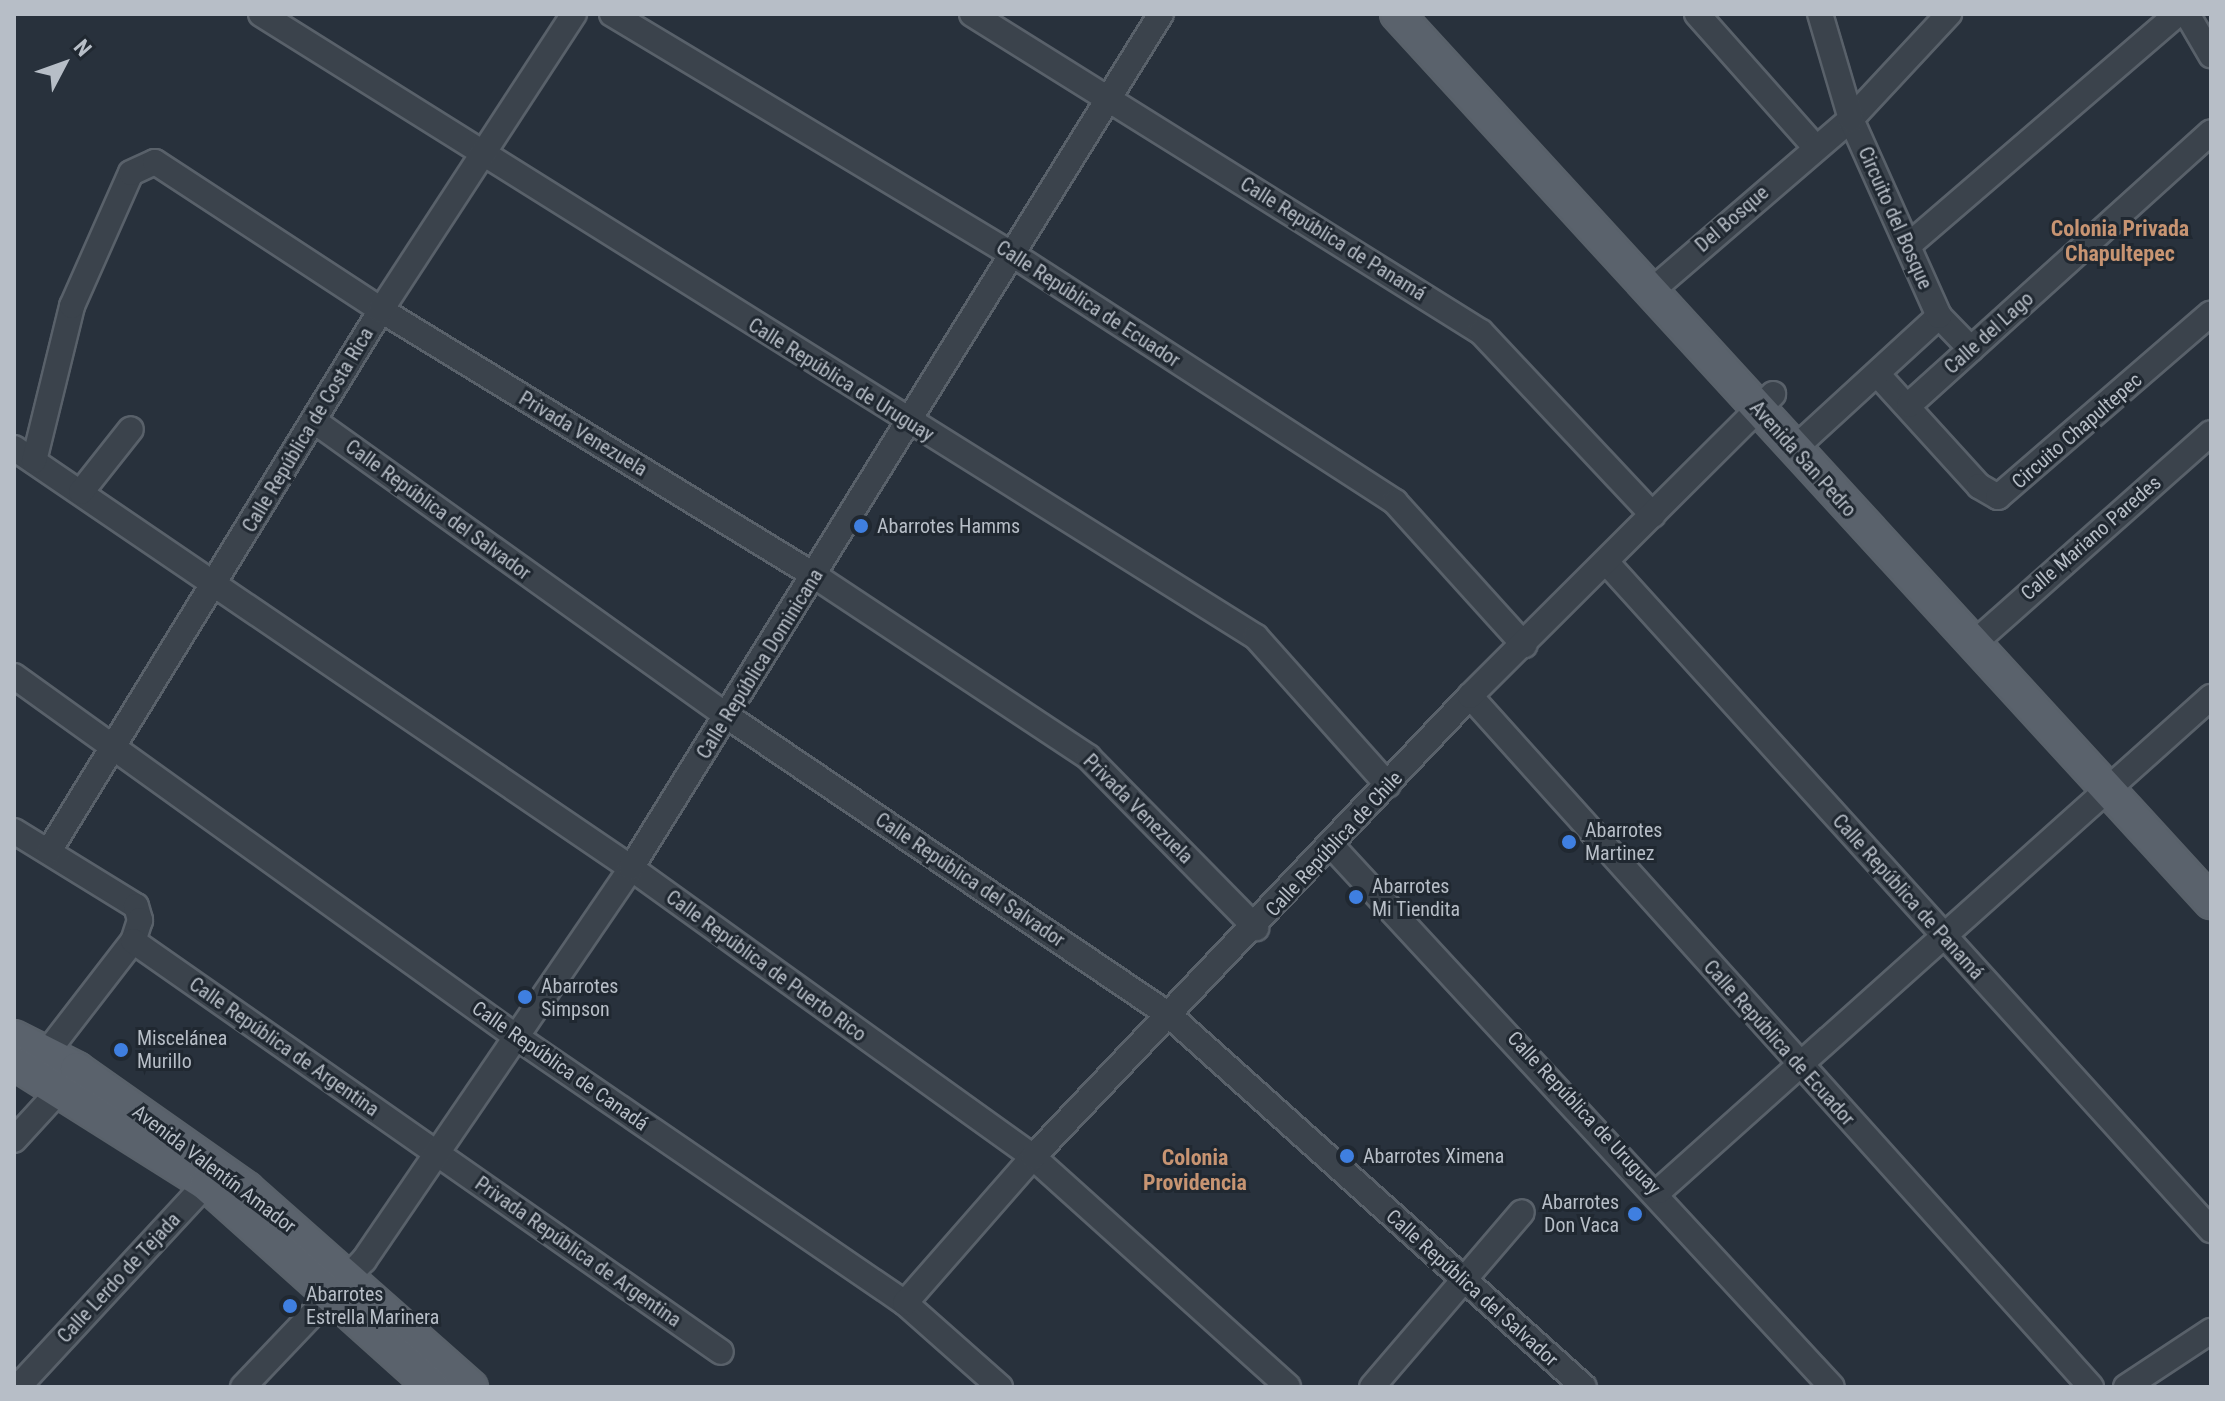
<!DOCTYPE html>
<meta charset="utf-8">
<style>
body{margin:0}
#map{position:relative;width:2225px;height:1401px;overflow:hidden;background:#28313c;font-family:"Roboto Condensed",sans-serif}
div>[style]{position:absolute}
.roads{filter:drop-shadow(2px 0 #59616a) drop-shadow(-2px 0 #59616a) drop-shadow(0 2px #59616a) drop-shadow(0 -2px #59616a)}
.minor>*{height:24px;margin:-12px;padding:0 12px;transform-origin:12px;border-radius:12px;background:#3b434c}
.major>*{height:32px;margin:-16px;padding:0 16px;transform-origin:16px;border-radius:16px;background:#5a626c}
.dots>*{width:22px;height:22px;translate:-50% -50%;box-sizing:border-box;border:4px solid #202831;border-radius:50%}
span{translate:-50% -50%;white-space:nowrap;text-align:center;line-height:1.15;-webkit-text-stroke:6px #202831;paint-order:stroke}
.street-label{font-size:20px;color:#b7bec7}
.poi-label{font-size:20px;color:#b7bec7}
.left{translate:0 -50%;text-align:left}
.right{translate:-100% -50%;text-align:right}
.neighbourhood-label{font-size:22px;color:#c79472;font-weight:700}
.frame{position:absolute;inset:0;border:16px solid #b7bec7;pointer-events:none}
.north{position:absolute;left:24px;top:24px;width:80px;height:80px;-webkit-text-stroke:6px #202831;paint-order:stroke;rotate:49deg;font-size:22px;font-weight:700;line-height:32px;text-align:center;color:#b7bec7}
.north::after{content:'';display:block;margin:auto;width:28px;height:36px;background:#b7bec7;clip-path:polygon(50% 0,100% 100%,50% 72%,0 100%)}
</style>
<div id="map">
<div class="roads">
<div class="minor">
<div style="left:261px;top:14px;width:1174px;rotate:32.05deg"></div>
<div style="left:1256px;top:637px;width:198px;rotate:48.3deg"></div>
<div style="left:612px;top:14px;width:470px;rotate:31deg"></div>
<div style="left:1015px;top:256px;width:453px;rotate:32.9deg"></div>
<div style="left:1395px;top:502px;width:193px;rotate:47.9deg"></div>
<div style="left:972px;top:14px;width:600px;rotate:32deg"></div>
<div style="left:1481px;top:332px;width:251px;rotate:46.8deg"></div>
<div style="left:1697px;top:14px;width:178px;rotate:48.4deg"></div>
<div style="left:2187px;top:14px;width:48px;rotate:59.7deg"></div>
<div style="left:1910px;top:244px;width:352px;rotate:-40.7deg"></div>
<div style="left:1650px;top:292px;width:265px;rotate:-40.7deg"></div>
<div style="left:1851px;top:119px;width:144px;rotate:-47deg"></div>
<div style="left:1939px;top:316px;width:46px;rotate:45.9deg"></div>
<div style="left:1879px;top:376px;width:149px;rotate:47.7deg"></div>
<div style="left:1979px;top:486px;width:22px;rotate:30deg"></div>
<div style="left:1998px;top:497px;width:281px;rotate:-40.8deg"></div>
<div style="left:1909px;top:405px;width:407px;rotate:-42.1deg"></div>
<div style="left:317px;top:423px;width:504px;rotate:35.55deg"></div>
<div style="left:727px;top:716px;width:534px;rotate:34.08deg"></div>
<div style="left:1169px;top:1015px;width:557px;rotate:41.87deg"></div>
<div style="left:14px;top:448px;width:746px;rotate:34.24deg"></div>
<div style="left:631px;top:868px;width:495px;rotate:35.7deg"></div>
<div style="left:1033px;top:1157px;width:343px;rotate:42deg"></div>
<div style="left:1794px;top:449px;width:197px;rotate:-42.5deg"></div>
<div style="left:1939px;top:316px;width:216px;rotate:-114.1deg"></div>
<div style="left:1851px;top:119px;width:109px;rotate:-106.4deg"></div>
<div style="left:34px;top:461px;width:160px;rotate:-76.2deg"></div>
<div style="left:72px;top:306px;width:145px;rotate:-66.1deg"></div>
<div style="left:131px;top:173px;width:26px;rotate:-25deg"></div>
<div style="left:155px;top:162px;width:270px;rotate:33.2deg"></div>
<div style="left:381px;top:310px;width:509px;rotate:31.5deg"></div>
<div style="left:815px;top:576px;width:328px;rotate:33.5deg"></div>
<div style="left:1088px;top:757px;width:240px;rotate:45.5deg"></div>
<div style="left:81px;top:492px;width:80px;rotate:-51.6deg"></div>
<div style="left:1607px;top:563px;width:900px;rotate:47.84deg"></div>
<div style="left:1972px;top:645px;width:319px;rotate:-41.6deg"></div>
<div style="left:14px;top:676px;width:617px;rotate:35.7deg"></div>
<div style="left:515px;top:1036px;width:473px;rotate:34.4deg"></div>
<div style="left:905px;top:1303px;width:127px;rotate:41.5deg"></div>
<div style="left:1470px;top:696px;width:929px;rotate:48.05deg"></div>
<div style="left:14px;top:831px;width:143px;rotate:31.6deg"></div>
<div style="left:136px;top:906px;width:15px;rotate:74deg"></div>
<div style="left:140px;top:920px;width:22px;rotate:108deg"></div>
<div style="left:133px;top:941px;width:157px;rotate:127.7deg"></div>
<div style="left:1330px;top:844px;width:739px;rotate:47.25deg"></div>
<div style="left:49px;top:851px;width:635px;rotate:-58.46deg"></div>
<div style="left:381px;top:310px;width:353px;rotate:-56.9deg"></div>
<div style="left:133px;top:941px;width:717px;rotate:34.95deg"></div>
<div style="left:14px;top:1140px;width:80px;rotate:-47.5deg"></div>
<div style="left:1659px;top:1191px;width:741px;rotate:-41.83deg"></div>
<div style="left:905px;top:1303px;width:194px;rotate:-48.8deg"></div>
<div style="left:1033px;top:1157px;width:635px;rotate:-46.53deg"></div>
<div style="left:1470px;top:696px;width:428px;rotate:-44.9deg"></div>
<div style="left:18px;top:1387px;width:292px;rotate:-47.2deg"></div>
<div style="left:243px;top:1387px;width:175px;rotate:-46.4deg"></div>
<div style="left:364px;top:1260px;width:474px;rotate:-55.7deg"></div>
<div style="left:631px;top:868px;width:1005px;rotate:-58.18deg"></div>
<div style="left:1372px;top:1387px;width:230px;rotate:-49.4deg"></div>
<div style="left:2126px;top:1387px;width:102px;rotate:-33.4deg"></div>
</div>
<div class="major">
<div style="left:1397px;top:14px;width:1205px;rotate:47.49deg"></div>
<div style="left:14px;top:1037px;width:71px;rotate:26.9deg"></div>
<div style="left:77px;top:1069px;width:208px;rotate:35.2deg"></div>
<div style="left:247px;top:1189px;width:299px;rotate:41.5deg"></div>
<div style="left:14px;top:1063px;width:227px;rotate:32.2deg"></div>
<div style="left:206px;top:1184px;width:304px;rotate:41.9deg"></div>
</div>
</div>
<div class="dots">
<div style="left:861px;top:526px;background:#3f7fe0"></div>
<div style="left:1569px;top:842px;background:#3f7fe0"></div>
<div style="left:1356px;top:897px;background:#3f7fe0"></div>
<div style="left:525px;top:997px;background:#3f7fe0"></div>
<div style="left:121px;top:1050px;background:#3f7fe0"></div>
<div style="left:1347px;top:1156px;background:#3f7fe0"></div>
<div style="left:1635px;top:1214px;background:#3f7fe0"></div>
<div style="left:290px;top:1306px;background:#3f7fe0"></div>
</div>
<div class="street-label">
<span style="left:1895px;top:218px;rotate:66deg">Circuito del Bosque</span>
<span style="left:1732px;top:219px;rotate:-41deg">Del Bosque</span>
<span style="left:1333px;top:239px;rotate:32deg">Calle República de Panamá</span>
<span style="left:1088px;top:304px;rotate:33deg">Calle República de Ecuador</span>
<span style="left:1989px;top:333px;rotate:-42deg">Calle del Lago</span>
<span style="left:841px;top:380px;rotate:32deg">Calle República de Uruguay</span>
<span style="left:308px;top:430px;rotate:-59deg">Calle República de Costa Rica</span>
<span style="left:2077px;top:431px;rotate:-41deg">Circuito Chapultepec</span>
<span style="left:583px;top:434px;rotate:31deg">Privada Venezuela</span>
<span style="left:1803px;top:459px;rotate:48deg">Avenida San Pedro</span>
<span style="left:438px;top:510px;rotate:36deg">Calle República del Salvador</span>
<span style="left:2091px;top:538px;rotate:-41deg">Calle Mariano Paredes</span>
<span style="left:760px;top:664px;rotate:-58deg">Calle República Dominicana</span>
<span style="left:1138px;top:809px;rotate:45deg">Privada Venezuela</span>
<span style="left:1334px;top:844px;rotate:-47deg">Calle República de Chile</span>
<span style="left:970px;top:880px;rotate:34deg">Calle República del Salvador</span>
<span style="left:1908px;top:897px;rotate:48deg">Calle República de Panamá</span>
<span style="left:766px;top:966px;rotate:36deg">Calle República de Puerto Rico</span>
<span style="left:1779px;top:1043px;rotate:48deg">Calle República de Ecuador</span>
<span style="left:284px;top:1047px;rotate:35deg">Calle República de Argentina</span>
<span style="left:560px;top:1066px;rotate:35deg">Calle República de Canadá</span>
<span style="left:1584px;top:1113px;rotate:47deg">Calle República de Uruguay</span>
<span style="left:214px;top:1169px;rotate:37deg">Avenida Valentín Amador</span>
<span style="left:578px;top:1252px;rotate:35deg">Privada República de Argentina</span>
<span style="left:119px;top:1278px;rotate:-47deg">Calle Lerdo de Tejada</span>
<span style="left:1472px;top:1288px;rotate:42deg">Calle República del Salvador</span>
</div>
<div class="poi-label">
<span class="left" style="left:877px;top:526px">Abarrotes Hamms</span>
<span class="left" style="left:1585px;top:842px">Abarrotes<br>Martinez</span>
<span class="left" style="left:1372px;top:898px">Abarrotes<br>Mi Tiendita</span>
<span class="left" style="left:541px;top:998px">Abarrotes<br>Simpson</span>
<span class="left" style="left:137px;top:1050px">Miscelánea<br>Murillo</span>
<span class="left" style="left:1363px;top:1156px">Abarrotes Ximena</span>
<span class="right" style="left:1619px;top:1214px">Abarrotes<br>Don Vaca</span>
<span class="left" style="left:306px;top:1306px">Abarrotes<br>Estrella Marinera</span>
</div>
<div class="neighbourhood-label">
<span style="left:2120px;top:241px">Colonia Privada<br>Chapultepec</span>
<span style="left:1195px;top:1170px">Colonia<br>Providencia</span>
</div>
<div class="frame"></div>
<div class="north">N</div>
</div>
